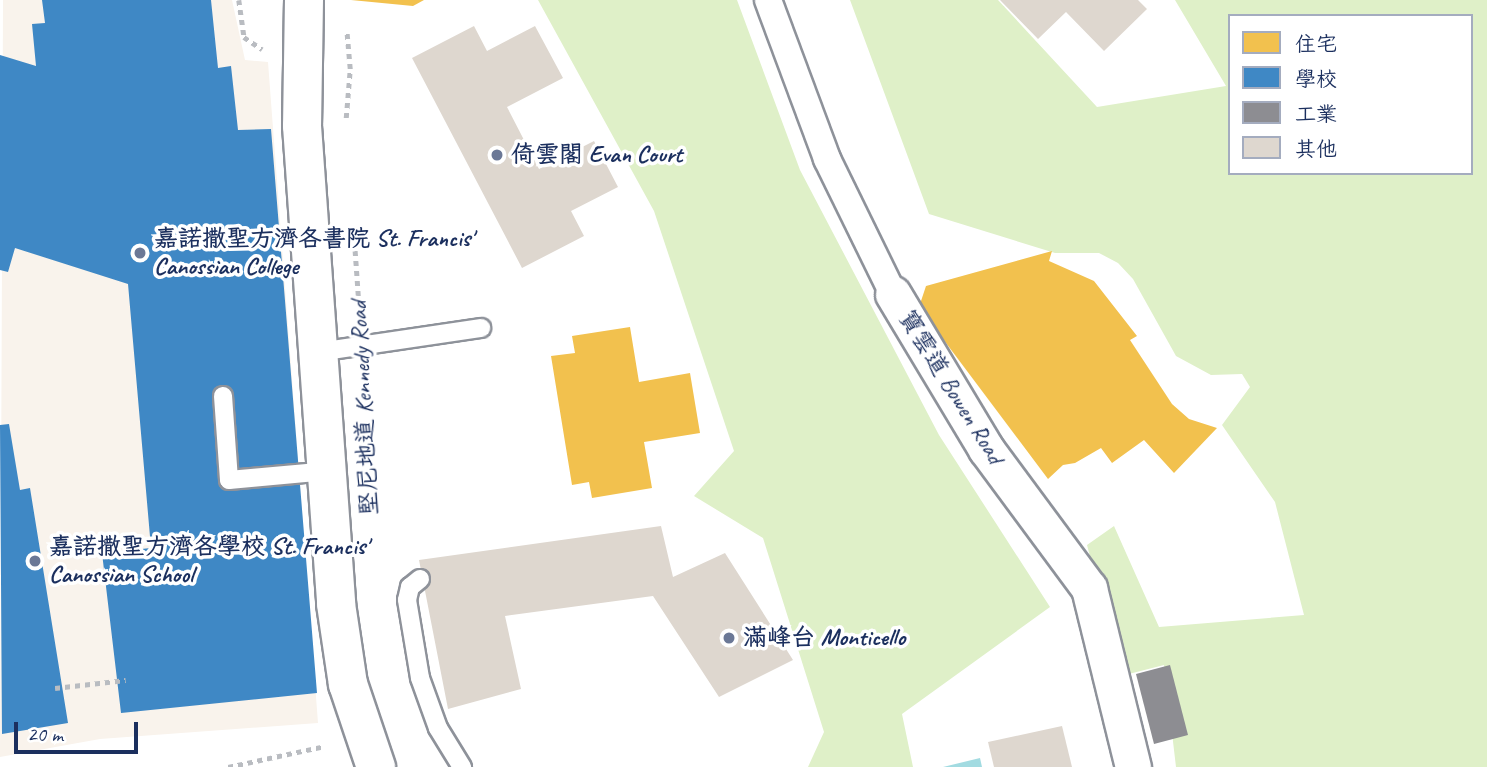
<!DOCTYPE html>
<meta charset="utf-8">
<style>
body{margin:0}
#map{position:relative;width:1487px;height:767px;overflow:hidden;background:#fff;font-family:Caveat,"LXGW WenKai TC",sans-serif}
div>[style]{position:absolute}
.built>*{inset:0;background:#f9f3ec}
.green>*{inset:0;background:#dff0c8}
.water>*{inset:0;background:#a2dbe1}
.homes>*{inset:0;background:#f2c14e}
.schools>*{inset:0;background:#3f88c5}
.industry>*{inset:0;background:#8d8d92}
.building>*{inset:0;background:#ded7cf}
.path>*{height:4.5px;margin-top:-2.25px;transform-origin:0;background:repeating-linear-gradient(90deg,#b9bcc1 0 5px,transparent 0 10px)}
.roads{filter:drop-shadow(2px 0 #8e929a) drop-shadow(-2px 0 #8e929a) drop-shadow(0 2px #8e929a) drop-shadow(0 -2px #8e929a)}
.service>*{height:18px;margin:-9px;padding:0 9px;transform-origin:9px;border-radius:9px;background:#fff}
.pedestrian>*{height:26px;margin:-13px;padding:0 13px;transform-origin:13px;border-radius:13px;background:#fff}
.minor>*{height:35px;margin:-17.5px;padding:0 17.5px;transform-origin:17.5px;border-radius:17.5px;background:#fff}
.tertiary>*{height:38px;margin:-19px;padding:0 19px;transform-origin:19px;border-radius:19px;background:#fff}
.dots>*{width:19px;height:19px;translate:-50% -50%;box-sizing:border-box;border:4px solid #fff;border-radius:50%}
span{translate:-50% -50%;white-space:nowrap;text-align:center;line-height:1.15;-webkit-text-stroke:7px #fff;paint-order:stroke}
.poi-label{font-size:24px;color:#1b2f5e;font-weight:700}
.left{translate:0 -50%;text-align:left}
.street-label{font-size:24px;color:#1b2f5e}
.legend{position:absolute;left:1228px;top:14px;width:245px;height:161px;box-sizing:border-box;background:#fff;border:2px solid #a4acbf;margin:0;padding:9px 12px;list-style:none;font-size:21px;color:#1b2f5e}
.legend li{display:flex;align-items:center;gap:14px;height:35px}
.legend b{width:35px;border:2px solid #a4acbf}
.scale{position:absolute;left:14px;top:722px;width:124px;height:32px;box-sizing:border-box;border:4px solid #1b2f5e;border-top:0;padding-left:9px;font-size:21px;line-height:24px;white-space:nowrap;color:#1b2f5e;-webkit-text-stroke:5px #fff;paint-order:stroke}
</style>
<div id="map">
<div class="built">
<div style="clip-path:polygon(3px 0,232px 0,245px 60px,268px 62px,318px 723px,100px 739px,0 757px)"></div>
</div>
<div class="green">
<div style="clip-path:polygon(538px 0,737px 0,800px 170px,939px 435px,1050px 607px,902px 714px,913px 767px,808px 767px,824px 732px,763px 538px,694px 496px,734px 451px,654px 211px)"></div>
<div style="clip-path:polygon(evenodd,850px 0,998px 0,1097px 107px,1226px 86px,1175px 0,1487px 0,1487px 767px,1176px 767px,1164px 665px,1121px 676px,1087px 545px,1114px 526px,1159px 627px,1304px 615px,1275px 502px,1222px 425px,1250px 387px,1242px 374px,1211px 375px,1176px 356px,1133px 279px,1118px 263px,1099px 253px,1055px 253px,929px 214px,850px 0,1230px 16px,1471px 16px,1471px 173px,1230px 173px,1230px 16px)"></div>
</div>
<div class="water">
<div style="clip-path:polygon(980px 758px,982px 767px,943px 767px)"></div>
</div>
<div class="homes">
<div style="clip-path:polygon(351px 0,424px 0,413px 6px)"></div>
<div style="clip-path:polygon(1052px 251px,1049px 261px,1094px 281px,1137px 336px,1130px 340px,1172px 404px,1189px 419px,1217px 428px,1174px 473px,1144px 440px,1112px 463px,1101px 448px,1075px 463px,1063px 465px,1048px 479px,919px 307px,926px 286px)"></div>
<div style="clip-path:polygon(630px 327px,639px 382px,690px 373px,700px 433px,644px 442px,652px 488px,592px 498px,589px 482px,572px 485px,551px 356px,575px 353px,572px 336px)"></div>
</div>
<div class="schools">
<div style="clip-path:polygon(42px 0,211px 0,218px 68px,231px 66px,238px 130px,271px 129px,317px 693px,121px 713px,102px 553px,151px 548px,128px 284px,15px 248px,8px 272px,0 270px,0 55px,36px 66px,32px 24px,45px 23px)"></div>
<div style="clip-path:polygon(9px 424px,20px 490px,30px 488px,68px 723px,2px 734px,0 425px)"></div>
</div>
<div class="industry">
<div style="clip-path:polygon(1170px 665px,1188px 735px,1154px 744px,1136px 674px)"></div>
</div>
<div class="building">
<div style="clip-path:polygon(1000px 0,1138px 0,1147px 9px,1104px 51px,1066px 12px,1038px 39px)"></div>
<div style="clip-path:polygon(474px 26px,487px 51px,535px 26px,563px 78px,507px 107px,539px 169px,594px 141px,618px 187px,571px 211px,584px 236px,522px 268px,412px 58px)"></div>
<div style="clip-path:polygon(661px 526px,673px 577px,725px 553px,793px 660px,719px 697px,653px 596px,505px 616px,521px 689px,448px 709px,419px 560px)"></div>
<div style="clip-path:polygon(1062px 726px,1072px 767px,994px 767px,988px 742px)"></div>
</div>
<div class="path">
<div style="left:239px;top:0;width:37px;rotate:82deg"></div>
<div style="left:244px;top:37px;width:22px;rotate:34deg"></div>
<div style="left:346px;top:118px;width:49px;rotate:-85.3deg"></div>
<div style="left:350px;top:69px;width:37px;rotate:-95deg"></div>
<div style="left:354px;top:231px;width:86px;rotate:86deg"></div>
<div style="left:55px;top:688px;width:71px;rotate:-6.4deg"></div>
<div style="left:228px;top:767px;width:99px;rotate:-12.2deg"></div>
</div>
<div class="roads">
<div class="service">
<div style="left:318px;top:352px;width:165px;rotate:-8.4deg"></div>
<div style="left:223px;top:396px;width:84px;rotate:85.9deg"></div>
<div style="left:229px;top:480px;width:98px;rotate:-5.2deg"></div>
<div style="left:420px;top:579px;width:13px;rotate:141deg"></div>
<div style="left:410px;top:587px;width:13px;rotate:103deg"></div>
<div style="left:407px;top:600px;width:79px;rotate:80.5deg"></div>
<div style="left:420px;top:678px;width:53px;rotate:70.2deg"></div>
<div style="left:438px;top:728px;width:46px;rotate:58.4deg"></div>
</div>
<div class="pedestrian">
<div style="left:768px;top:0;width:170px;rotate:69.6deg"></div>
<div style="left:827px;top:159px;width:150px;rotate:63.9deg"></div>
</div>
<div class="minor">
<div style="left:893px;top:294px;width:181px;rotate:59deg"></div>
<div style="left:986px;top:449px;width:173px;rotate:53.5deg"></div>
<div style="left:1089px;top:588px;width:184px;rotate:76.2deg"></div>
</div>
<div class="tertiary">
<div style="left:304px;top:0;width:126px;rotate:90.9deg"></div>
<div style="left:302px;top:126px;width:479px;rotate:85.9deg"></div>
<div style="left:336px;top:604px;width:81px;rotate:81.5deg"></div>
<div style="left:348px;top:684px;width:88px;rotate:71.4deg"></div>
</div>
</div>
<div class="dots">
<div style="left:497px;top:155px;background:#6b7896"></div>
<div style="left:140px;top:253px;background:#6b7896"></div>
<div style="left:35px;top:561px;background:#6b7896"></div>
<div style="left:729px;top:638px;background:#6b7896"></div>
</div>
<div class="poi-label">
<span class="left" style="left:511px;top:155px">倚雲閣 Evan Court</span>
<span class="left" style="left:154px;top:253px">嘉諾撒聖方濟各書院 St. Francis'<br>Canossian College</span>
<span class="left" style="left:49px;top:561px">嘉諾撒聖方濟各學校 St. Francis'<br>Canossian School</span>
<span class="left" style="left:743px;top:638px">滿峰台 Monticello</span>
</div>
<div class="street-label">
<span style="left:951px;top:387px;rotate:58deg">寶雲道 Bowen Road</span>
<span style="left:364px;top:408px;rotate:-93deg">堅尼地道 Kennedy Road</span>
</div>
<ul class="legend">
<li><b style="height:19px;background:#f2c14e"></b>住宅</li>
<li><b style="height:19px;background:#3f88c5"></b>學校</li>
<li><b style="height:19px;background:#8d8d92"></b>工業</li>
<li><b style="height:19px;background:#ded7cf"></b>其他</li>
</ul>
<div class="scale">20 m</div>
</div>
